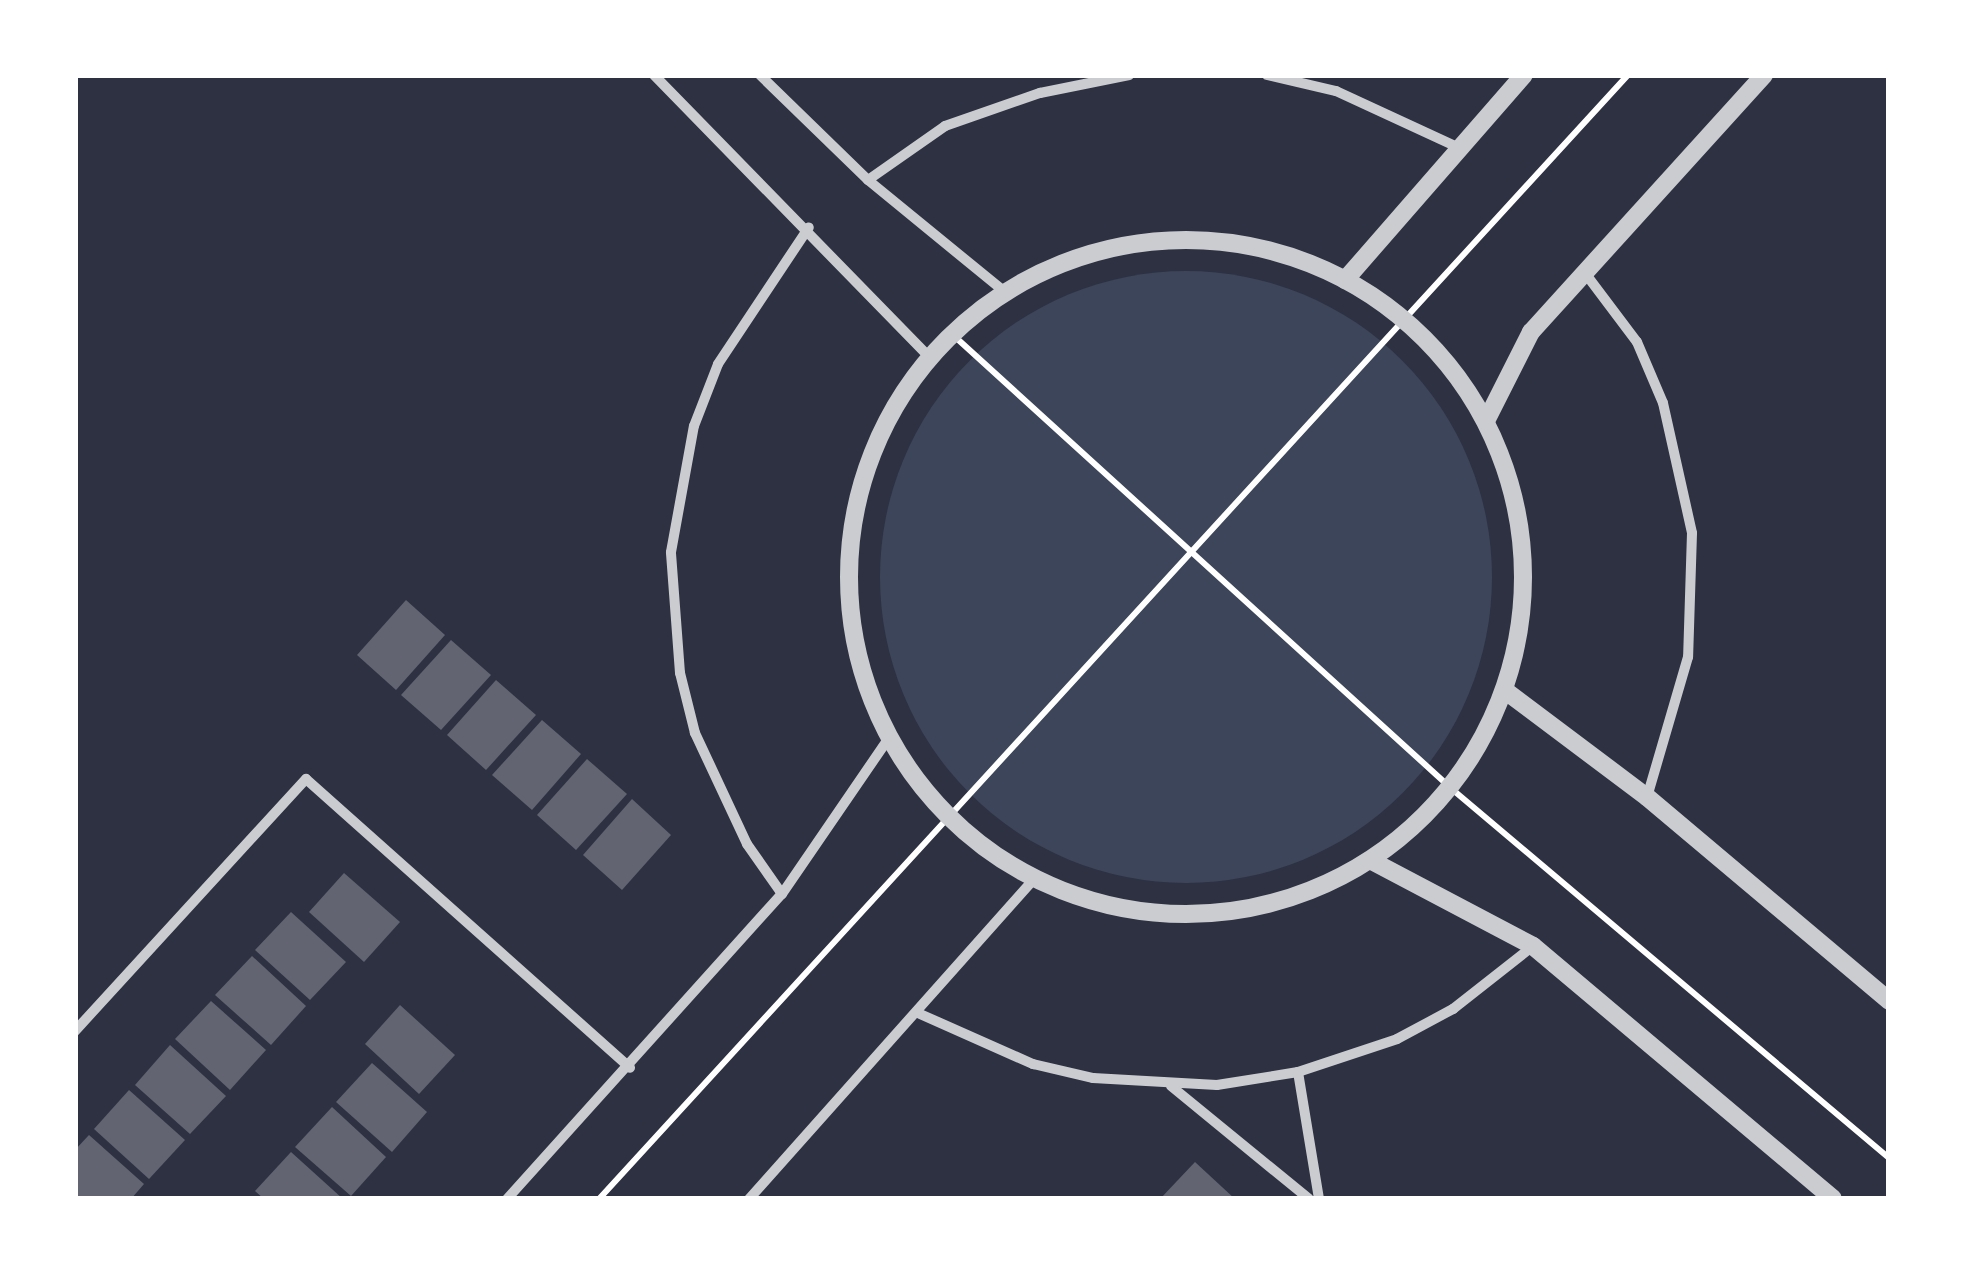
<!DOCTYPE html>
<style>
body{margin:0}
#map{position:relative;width:1964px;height:1274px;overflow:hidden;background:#2d3142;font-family:"Work Sans",sans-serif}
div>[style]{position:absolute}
.green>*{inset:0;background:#3c4559}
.round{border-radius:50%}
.building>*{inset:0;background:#626471}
.path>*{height:6px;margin:-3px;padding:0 3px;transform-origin:3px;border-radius:3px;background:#fff}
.minor>*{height:10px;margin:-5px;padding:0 5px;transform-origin:5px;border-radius:5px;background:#caccd0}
.tertiary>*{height:18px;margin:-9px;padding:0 9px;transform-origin:9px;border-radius:9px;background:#caccd0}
.tertiary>.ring{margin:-9px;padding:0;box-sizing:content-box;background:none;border:18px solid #caccd0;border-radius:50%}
span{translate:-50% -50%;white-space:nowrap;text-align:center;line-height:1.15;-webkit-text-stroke:9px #fff;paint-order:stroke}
.frame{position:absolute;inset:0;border:78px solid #fff;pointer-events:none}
</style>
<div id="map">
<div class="green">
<div class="round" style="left:880px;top:271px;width:612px;height:612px"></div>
</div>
<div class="building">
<div style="clip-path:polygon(406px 600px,445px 635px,396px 690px,357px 655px)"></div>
<div style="clip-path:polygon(451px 640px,491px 675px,441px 730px,401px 695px)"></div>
<div style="clip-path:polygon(496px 680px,536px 715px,486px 770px,447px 735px)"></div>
<div style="clip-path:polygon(542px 720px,581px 754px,532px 810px,492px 775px)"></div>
<div style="clip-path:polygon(587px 759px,627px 794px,576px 850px,537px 815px)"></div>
<div style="clip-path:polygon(632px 799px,671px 835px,622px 890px,583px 855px)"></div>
<div style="clip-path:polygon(344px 873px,400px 922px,364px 962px,309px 912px)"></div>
<div style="clip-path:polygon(291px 912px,346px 962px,310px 1000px,255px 950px)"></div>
<div style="clip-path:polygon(252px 956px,306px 1006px,271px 1045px,215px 995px)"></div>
<div style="clip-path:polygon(211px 1001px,266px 1050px,230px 1090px,175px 1039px)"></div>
<div style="clip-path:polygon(400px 1005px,455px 1055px,419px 1094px,365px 1044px)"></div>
<div style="clip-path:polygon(170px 1045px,226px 1096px,190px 1134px,135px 1085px)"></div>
<div style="clip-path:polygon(372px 1063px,427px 1112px,392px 1152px,336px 1102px)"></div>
<div style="clip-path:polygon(129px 1090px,185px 1140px,149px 1179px,94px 1129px)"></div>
<div style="clip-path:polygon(332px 1107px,386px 1157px,351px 1196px,295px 1147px)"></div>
<div style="clip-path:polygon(89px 1135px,144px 1184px,131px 1199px,81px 1199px,75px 1193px,75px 1150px)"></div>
<div style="clip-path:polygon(291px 1152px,343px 1199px,264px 1199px,255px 1191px)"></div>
<div style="clip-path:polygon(1195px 1162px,1235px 1199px,1160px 1199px)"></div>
</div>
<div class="path">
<div style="left:953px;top:335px;width:676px;rotate:42.3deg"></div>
<div style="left:1453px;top:790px;width:571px;rotate:40.17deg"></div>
<div style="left:599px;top:1199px;width:1524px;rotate:-47.53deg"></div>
</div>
<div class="minor">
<div style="left:654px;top:75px;width:392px;rotate:45.7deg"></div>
<div style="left:760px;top:75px;width:151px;rotate:44.2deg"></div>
<div style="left:868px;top:180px;width:178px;rotate:39.3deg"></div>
<div style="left:1267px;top:75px;width:71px;rotate:13.1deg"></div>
<div style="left:1336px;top:91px;width:133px;rotate:24.8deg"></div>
<div style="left:868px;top:180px;width:94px;rotate:-35deg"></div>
<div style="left:945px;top:126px;width:101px;rotate:-19.2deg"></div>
<div style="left:1040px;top:93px;width:91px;rotate:-11.4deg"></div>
<div style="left:1585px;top:273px;width:86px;rotate:53deg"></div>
<div style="left:1637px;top:342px;width:66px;rotate:66.9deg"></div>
<div style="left:1663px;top:403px;width:133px;rotate:77.4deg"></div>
<div style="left:1692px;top:533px;width:124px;rotate:91.8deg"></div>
<div style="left:1688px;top:657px;width:146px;rotate:106.3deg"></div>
<div style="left:782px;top:894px;width:61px;rotate:-125deg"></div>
<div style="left:747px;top:844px;width:123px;rotate:-115.1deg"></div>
<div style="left:695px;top:733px;width:62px;rotate:-104deg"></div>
<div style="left:680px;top:673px;width:121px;rotate:-94.3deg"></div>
<div style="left:671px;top:552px;width:128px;rotate:-79.7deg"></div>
<div style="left:694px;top:426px;width:66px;rotate:-68.8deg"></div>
<div style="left:718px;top:364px;width:164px;rotate:-56.4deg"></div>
<div style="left:920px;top:1014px;width:124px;rotate:23.9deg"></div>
<div style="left:1033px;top:1064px;width:62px;rotate:13.1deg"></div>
<div style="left:1093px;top:1078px;width:124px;rotate:3.2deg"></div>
<div style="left:1217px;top:1085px;width:82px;rotate:-9.1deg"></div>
<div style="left:1298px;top:1072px;width:104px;rotate:-18.4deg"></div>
<div style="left:1397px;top:1039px;width:64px;rotate:-28.2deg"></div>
<div style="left:1453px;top:1009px;width:102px;rotate:-38.2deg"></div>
<div style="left:75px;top:1031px;width:342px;rotate:-47.5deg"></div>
<div style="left:306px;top:779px;width:434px;rotate:41.7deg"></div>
<div style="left:1298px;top:1072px;width:129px;rotate:80.6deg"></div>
<div style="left:1171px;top:1086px;width:178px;rotate:39.3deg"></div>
<div style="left:507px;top:1199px;width:411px;rotate:-48deg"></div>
<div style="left:782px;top:894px;width:189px;rotate:-55.6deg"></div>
<div style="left:749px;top:1199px;width:430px;rotate:-48.3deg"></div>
</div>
<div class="tertiary">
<div class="ring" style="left:849px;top:240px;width:656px;height:656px"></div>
<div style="left:1345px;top:280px;width:272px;rotate:-48.9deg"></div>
<div style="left:1486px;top:421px;width:100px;rotate:-63.2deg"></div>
<div style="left:1531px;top:332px;width:347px;rotate:-47.8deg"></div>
<div style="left:1507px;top:692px;width:175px;rotate:36.9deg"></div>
<div style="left:1647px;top:797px;width:317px;rotate:40.1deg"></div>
<div style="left:1370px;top:860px;width:184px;rotate:27.8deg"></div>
<div style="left:1533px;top:946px;width:392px;rotate:40.1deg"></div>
</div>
<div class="frame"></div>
</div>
